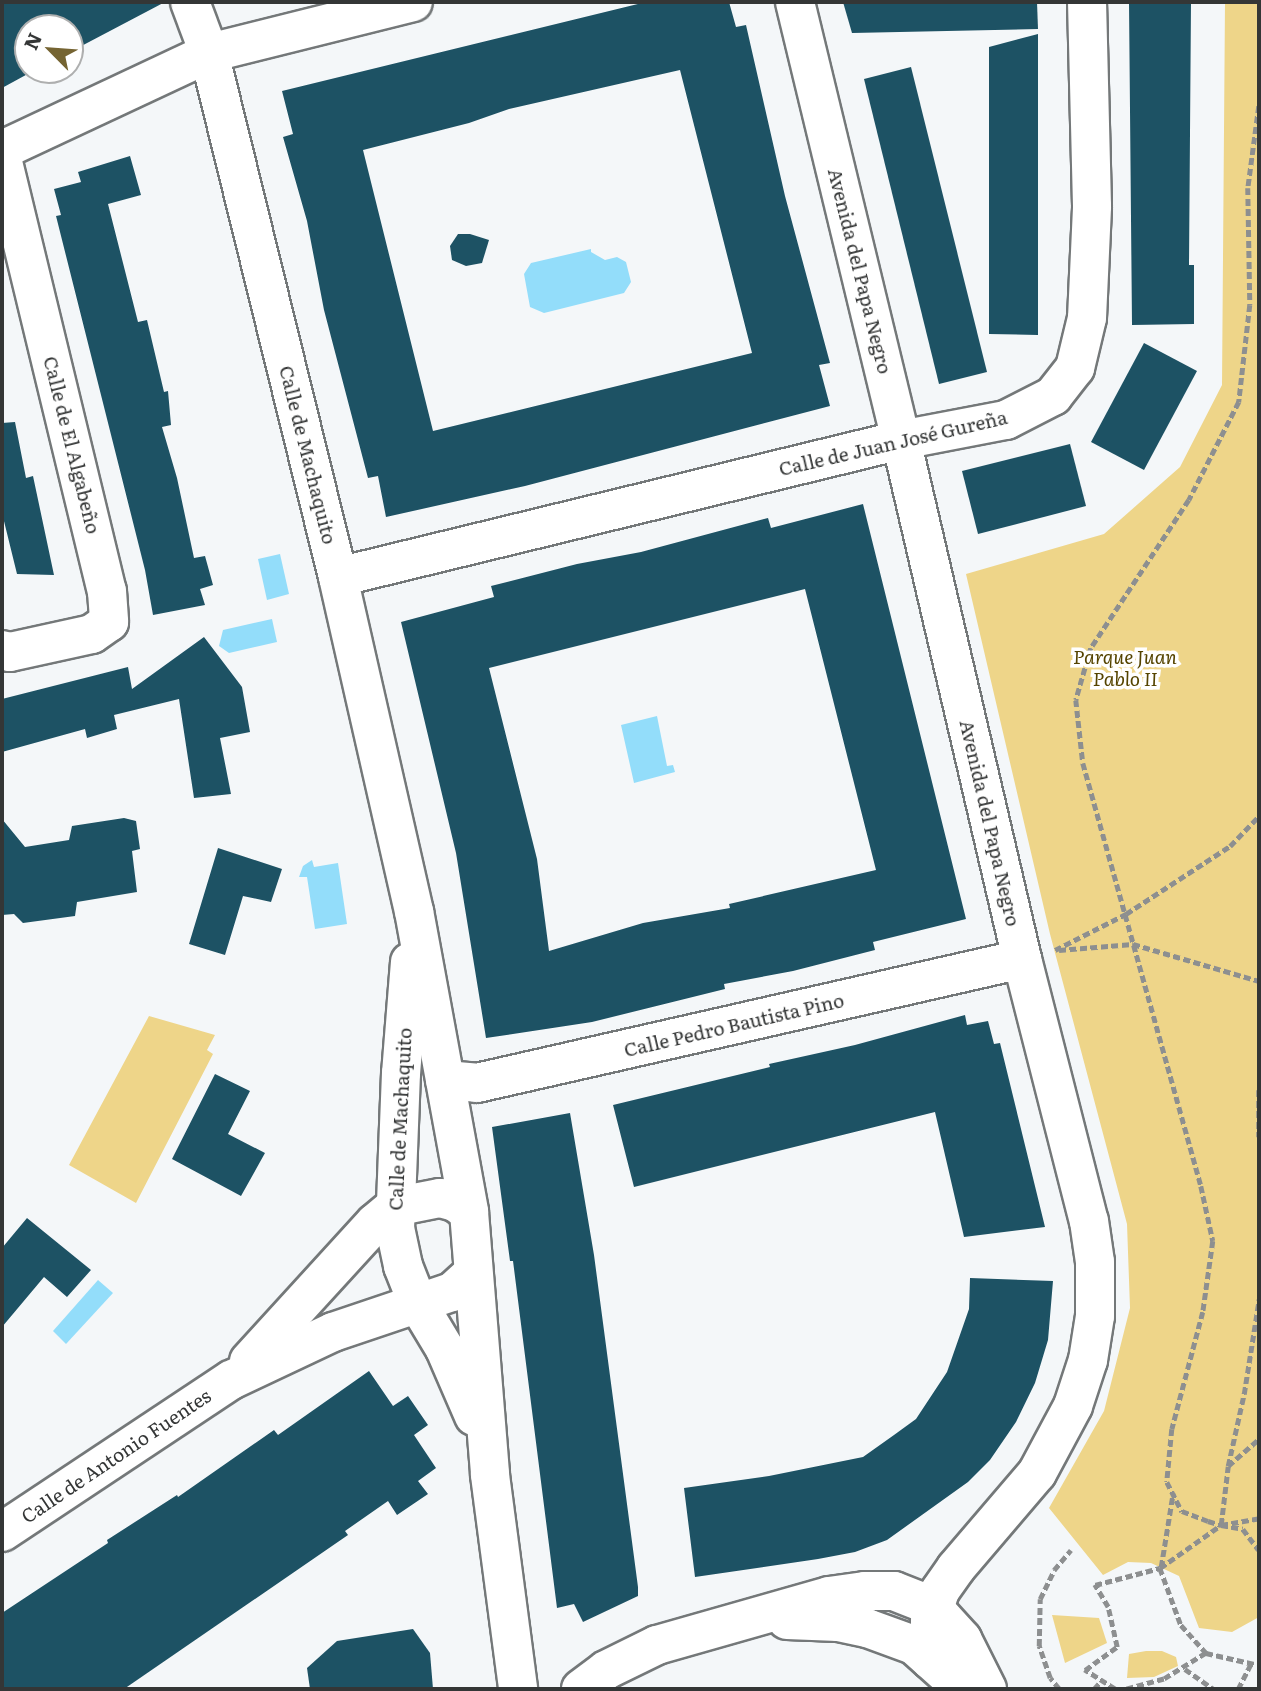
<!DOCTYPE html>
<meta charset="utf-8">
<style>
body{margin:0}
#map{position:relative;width:1261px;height:1691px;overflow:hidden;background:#f4f7f9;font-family:Literata,serif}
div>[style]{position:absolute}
.green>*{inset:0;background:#eed589}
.water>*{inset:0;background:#93ddfa}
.building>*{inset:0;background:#1d5264}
.path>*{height:4.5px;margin-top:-2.25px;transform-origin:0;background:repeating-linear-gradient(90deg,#8d8f90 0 7px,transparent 0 10.5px)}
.roads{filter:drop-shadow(2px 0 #747879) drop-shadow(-2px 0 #747879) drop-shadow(0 2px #747879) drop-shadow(0 -2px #747879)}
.minor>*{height:38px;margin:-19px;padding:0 19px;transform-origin:19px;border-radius:19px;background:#fff}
span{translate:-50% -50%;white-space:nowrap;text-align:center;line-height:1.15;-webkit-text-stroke:7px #fff;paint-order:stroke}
.street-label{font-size:19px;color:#343636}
.park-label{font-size:19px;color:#540;font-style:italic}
.frame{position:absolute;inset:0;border:4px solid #343636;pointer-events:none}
.north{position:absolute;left:14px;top:14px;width:70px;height:70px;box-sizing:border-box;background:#fff;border:2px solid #aeafaf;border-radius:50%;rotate:295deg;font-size:19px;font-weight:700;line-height:28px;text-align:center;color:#343636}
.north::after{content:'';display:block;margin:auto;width:24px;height:32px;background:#756432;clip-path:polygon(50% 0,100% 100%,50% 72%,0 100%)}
</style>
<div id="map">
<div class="green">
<div style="clip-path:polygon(1225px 2px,1259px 2px,1259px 1617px,1232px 1632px,1199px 1628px,1179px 1576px,1151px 1563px,1128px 1562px,1103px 1575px,1049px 1508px,1104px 1411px,1130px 1308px,1127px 1224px,1050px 934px,966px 574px,1104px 534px,1180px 467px,1222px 385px)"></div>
<div style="clip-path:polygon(149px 1016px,215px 1035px,207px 1050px,213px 1054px,136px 1203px,69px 1165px)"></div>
<div style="clip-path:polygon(1052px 1615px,1099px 1618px,1107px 1643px,1065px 1663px)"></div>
<div style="clip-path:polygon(1146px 1651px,1162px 1651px,1176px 1657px,1178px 1666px,1154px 1677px,1127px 1678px,1129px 1654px)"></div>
</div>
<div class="water">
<div style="clip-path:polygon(591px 249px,591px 252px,605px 260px,617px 257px,626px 262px,631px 282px,624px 293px,544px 313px,530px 307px,524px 274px,531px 263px)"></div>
<div style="clip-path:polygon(280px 554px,289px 594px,267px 600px,258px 559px)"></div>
<div style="clip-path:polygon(272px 619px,277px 642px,229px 653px,219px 646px,223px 630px)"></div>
<div style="clip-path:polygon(657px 716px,667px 766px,673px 765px,675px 772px,634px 783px,621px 725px)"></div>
<div style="clip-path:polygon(312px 860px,314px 867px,338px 863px,347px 924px,315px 929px,307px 877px,299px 877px,303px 866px)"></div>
<div style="clip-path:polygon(98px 1280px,113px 1293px,66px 1344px,53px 1331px)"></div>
</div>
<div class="building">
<div style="clip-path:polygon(2px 2px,165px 2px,70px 52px,70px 28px,28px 28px,28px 70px,35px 70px,2px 88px)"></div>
<div style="clip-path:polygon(evenodd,646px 2px,729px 2px,736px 27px,746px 25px,785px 196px,830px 363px,819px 365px,830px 406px,525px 486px,386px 517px,378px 476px,368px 478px,324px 310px,307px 221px,283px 137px,293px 134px,282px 91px,646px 2px,680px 70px,752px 353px,433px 431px,363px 150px,469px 123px,509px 109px,680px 70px)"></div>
<div style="clip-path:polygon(843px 2px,1037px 2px,1038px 29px,852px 33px)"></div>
<div style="clip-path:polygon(1129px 2px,1191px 2px,1189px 265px,1194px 265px,1194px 324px,1132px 325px)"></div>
<div style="clip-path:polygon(1038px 34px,1038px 335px,989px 334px,989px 47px)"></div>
<div style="clip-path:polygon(911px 67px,987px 372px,939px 384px,864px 79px)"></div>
<div style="clip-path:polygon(130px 156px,141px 195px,108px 204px,138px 322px,147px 320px,164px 392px,168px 391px,171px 425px,162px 427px,177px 478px,194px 558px,205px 556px,213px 585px,200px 589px,205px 605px,153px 615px,145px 570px,56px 216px,61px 215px,54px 189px,81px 182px,78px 172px)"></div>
<div style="clip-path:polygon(458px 234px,470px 234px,489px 240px,482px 263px,466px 266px,452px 260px,450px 246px)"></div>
<div style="clip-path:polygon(1144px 343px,1197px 371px,1144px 470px,1091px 442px)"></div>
<div style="clip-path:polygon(15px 422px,26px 478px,33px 476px,54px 575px,17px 574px,2px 513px,2px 423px)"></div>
<div style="clip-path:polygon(1070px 444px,1086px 506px,978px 534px,962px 471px)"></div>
<div style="clip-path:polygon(evenodd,863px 504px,966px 919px,873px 942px,875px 950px,793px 971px,724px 984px,725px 989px,592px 1022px,486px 1038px,456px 853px,401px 622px,494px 597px,491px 586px,577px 564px,641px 552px,768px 518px,771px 528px,863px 504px,805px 589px,876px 870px,729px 904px,730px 908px,643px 923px,549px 951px,537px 859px,489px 668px,805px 589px)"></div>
<div style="clip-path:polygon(204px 637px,242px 687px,250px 732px,220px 738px,231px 794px,194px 798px,179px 699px,114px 715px,117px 729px,87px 738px,85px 729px,2px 752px,2px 699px,128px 667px,132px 689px)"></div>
<div style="clip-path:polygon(124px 818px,136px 821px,140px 849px,132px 851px,137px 892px,77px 902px,75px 916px,23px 923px,14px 914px,2px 915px,2px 819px,25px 847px,69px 840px,72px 826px)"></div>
<div style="clip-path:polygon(218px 848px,282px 869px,271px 902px,243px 896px,225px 955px,189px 944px)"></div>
<div style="clip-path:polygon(965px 1015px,967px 1025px,988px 1021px,994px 1044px,1000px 1043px,1045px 1227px,964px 1237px,935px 1112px,634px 1187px,613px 1105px,770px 1067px,769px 1064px,855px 1045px)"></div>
<div style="clip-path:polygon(215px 1074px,250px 1091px,228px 1134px,265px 1153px,241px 1196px,172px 1159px)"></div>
<div style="clip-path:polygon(570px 1113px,594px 1255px,638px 1587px,638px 1596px,583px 1622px,574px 1604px,557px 1608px,513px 1261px,510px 1261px,492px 1127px)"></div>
<div style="clip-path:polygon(27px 1218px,91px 1270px,67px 1297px,44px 1277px,2px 1327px,2px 1248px)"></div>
<div style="clip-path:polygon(970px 1278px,1053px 1281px,1048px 1340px,1035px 1383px,1016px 1422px,990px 1460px,968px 1482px,887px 1540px,855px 1552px,818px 1559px,695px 1577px,684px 1488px,769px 1476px,863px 1457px,894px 1435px,916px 1419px,947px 1372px,969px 1309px)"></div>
<div style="clip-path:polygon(369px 1371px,393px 1406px,408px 1396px,428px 1425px,414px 1435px,436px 1468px,418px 1481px,428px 1494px,397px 1515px,388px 1501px,345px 1531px,348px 1535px,124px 1689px,2px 1689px,2px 1613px,108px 1543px,107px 1540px,177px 1495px,178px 1497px,274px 1430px,278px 1435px)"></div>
<div style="clip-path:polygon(413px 1629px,430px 1653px,433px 1689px,310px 1689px,307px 1668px,337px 1641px)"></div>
</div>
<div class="path">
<div style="left:1259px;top:106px;width:83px;rotate:97.6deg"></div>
<div style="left:1248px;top:188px;width:117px;rotate:89deg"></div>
<div style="left:1250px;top:305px;width:98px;rotate:96.5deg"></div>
<div style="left:1239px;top:402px;width:110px;rotate:117deg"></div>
<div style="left:1189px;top:500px;width:178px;rotate:123.5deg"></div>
<div style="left:1091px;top:648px;width:54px;rotate:106.1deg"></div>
<div style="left:1076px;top:700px;width:63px;rotate:83.7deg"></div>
<div style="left:1083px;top:763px;width:439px;rotate:74.4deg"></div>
<div style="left:1201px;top:1186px;width:56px;rotate:77.7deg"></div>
<div style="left:1213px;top:1241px;width:72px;rotate:98deg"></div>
<div style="left:1203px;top:1312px;width:121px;rotate:104.8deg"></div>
<div style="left:1172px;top:1429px;width:53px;rotate:95.4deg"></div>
<div style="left:1167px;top:1482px;width:33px;rotate:63deg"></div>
<div style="left:1182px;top:1511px;width:28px;rotate:21deg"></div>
<div style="left:1208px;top:1521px;width:14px;rotate:17deg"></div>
<div style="left:1221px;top:1525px;width:39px;rotate:-10deg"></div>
<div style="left:1055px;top:950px;width:80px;rotate:-26.9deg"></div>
<div style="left:1126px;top:914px;width:124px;rotate:-33.2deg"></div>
<div style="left:1230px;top:846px;width:42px;rotate:-46deg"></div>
<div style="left:1059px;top:950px;width:74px;rotate:-4.6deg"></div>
<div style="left:1133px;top:944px;width:131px;rotate:16.4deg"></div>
<div style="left:1259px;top:1090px;width:47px;rotate:90deg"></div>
<div style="left:1228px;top:1466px;width:74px;rotate:-77.5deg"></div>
<div style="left:1244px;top:1394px;width:96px;rotate:-81deg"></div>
<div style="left:1221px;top:1525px;width:59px;rotate:-83.2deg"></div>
<div style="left:1228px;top:1466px;width:41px;rotate:-41.1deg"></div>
<div style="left:1161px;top:1567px;width:75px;rotate:-80.8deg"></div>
<div style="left:1160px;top:1568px;width:75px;rotate:-35.2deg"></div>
<div style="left:1221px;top:1525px;width:22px;rotate:10deg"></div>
<div style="left:1243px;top:1529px;width:26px;rotate:53deg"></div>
<div style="left:1206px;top:1653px;width:54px;rotate:12.8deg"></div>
<div style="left:1185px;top:1669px;width:35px;rotate:35deg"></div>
<div style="left:1059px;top:1689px;width:14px;rotate:-129deg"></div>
<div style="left:1050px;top:1678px;width:34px;rotate:-109deg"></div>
<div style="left:1039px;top:1646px;width:47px;rotate:-88.8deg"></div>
<div style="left:1040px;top:1599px;width:32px;rotate:-64deg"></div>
<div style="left:1054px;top:1570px;width:26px;rotate:-50deg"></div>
<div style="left:1094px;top:1689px;width:9px;rotate:-49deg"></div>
<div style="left:1115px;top:1689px;width:36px;rotate:-148deg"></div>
<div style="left:1085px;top:1670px;width:39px;rotate:-36deg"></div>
<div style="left:1117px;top:1647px;width:41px;rotate:-102.7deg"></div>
<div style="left:1108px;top:1607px;width:26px;rotate:-121deg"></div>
<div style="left:1095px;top:1585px;width:67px;rotate:-14.7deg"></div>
<div style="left:1160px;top:1568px;width:61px;rotate:69.8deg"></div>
<div style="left:1181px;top:1625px;width:38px;rotate:48deg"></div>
<div style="left:1206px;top:1653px;width:49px;rotate:148.2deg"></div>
<div style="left:1164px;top:1679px;width:39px;rotate:165deg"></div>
<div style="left:1238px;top:1689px;width:29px;rotate:-63deg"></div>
</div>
<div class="roads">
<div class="minor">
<div style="left:190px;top:2px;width:54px;rotate:69.6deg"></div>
<div style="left:209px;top:53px;width:540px;rotate:76.17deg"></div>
<div style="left:338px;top:577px;width:343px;rotate:77.2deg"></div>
<div style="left:414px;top:911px;width:306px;rotate:79.6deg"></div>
<div style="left:469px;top:1212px;width:264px;rotate:85.4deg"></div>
<div style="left:490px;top:1475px;width:216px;rotate:82.5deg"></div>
<div style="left:795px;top:2px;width:451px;rotate:76.4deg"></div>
<div style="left:901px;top:440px;width:533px;rotate:76.88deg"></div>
<div style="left:1022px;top:959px;width:270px;rotate:75.7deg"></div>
<div style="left:1089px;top:1221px;width:41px;rotate:81.7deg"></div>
<div style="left:1095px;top:1262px;width:54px;rotate:90deg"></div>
<div style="left:1095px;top:1316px;width:45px;rotate:99deg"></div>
<div style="left:1088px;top:1360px;width:48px;rotate:108.1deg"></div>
<div style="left:1073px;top:1406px;width:76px;rotate:118.2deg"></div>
<div style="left:1037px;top:1473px;width:125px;rotate:130.5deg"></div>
<div style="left:956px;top:1568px;width:28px;rotate:125deg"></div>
<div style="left:940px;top:1591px;width:32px;rotate:108deg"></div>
<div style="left:930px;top:1621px;width:39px;rotate:89deg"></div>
<div style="left:2px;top:150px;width:229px;rotate:-25.1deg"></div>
<div style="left:209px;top:53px;width:210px;rotate:-14deg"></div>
<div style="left:2px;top:158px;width:446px;rotate:76.4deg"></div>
<div style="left:107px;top:591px;width:31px;rotate:86deg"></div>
<div style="left:109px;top:622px;width:21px;rotate:145deg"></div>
<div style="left:92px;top:634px;width:84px;rotate:167.6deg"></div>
<div style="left:10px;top:652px;width:8px;rotate:-166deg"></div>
<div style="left:338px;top:577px;width:579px;rotate:-13.68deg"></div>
<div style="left:901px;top:440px;width:107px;rotate:-10.8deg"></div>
<div style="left:1006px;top:420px;width:53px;rotate:-27.1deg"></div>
<div style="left:1053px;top:396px;width:36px;rotate:-52deg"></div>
<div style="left:1075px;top:368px;width:51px;rotate:-76.5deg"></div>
<div style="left:1087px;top:318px;width:112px;rotate:-87.4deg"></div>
<div style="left:1092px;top:206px;width:204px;rotate:-91.4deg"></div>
<div style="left:410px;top:962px;width:111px;rotate:94.6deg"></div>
<div style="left:401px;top:1073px;width:155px;rotate:92.2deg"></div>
<div style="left:395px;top:1228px;width:39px;rotate:78deg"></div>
<div style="left:403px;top:1266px;width:41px;rotate:68.5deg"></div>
<div style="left:418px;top:1304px;width:52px;rotate:59deg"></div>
<div style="left:445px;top:1349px;width:73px;rotate:66.6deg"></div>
<div style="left:445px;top:1080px;width:32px;rotate:5deg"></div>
<div style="left:477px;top:1083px;width:559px;rotate:-12.82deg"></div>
<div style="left:249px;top:1361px;width:187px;rotate:-47.6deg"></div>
<div style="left:375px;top:1223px;width:25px;rotate:-40deg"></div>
<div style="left:394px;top:1207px;width:47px;rotate:-11.1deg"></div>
<div style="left:440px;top:1198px;width:16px;rotate:15deg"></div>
<div style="left:455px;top:1202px;width:17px;rotate:36deg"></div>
<div style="left:2px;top:1532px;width:275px;rotate:-33.6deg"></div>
<div style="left:231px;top:1380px;width:113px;rotate:-25.2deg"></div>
<div style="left:333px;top:1332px;width:126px;rotate:-18.6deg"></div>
<div style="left:452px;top:1292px;width:27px;rotate:-42deg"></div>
<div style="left:787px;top:1620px;width:51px;rotate:2.2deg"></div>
<div style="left:838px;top:1622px;width:30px;rotate:12deg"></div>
<div style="left:867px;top:1628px;width:50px;rotate:19.9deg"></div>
<div style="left:914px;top:1645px;width:66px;rotate:41.9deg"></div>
<div style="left:581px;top:1689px;width:31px;rotate:-37deg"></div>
<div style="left:606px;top:1670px;width:57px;rotate:-26.1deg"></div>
<div style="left:657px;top:1645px;width:179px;rotate:-15.9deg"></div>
<div style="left:829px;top:1596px;width:36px;rotate:-8deg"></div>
<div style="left:865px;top:1591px;width:29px"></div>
<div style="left:894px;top:1591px;width:41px;rotate:21.5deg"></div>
<div style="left:932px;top:1606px;width:45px;rotate:47.7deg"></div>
<div style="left:962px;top:1639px;width:56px;rotate:63.4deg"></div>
</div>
</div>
<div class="street-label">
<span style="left:860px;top:271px;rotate:76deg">Avenida del Papa Negro</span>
<span style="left:893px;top:443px;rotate:-13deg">Calle de Juan José Gureña</span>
<span style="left:72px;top:445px;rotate:76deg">Calle de El Algabeño</span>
<span style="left:308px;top:455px;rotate:76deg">Calle de Machaquito</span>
<span style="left:990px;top:823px;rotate:77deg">Avenida del Papa Negro</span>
<span style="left:734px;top:1025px;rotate:-13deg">Calle Pedro Bautista Pino</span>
<span style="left:400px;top:1119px;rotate:-87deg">Calle de Machaquito</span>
<span style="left:116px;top:1456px;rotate:-34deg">Calle de Antonio Fuentes</span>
</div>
<div class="park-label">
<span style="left:1125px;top:668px">Parque Juan<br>Pablo II</span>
</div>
<div class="frame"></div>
<div class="north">N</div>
</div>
